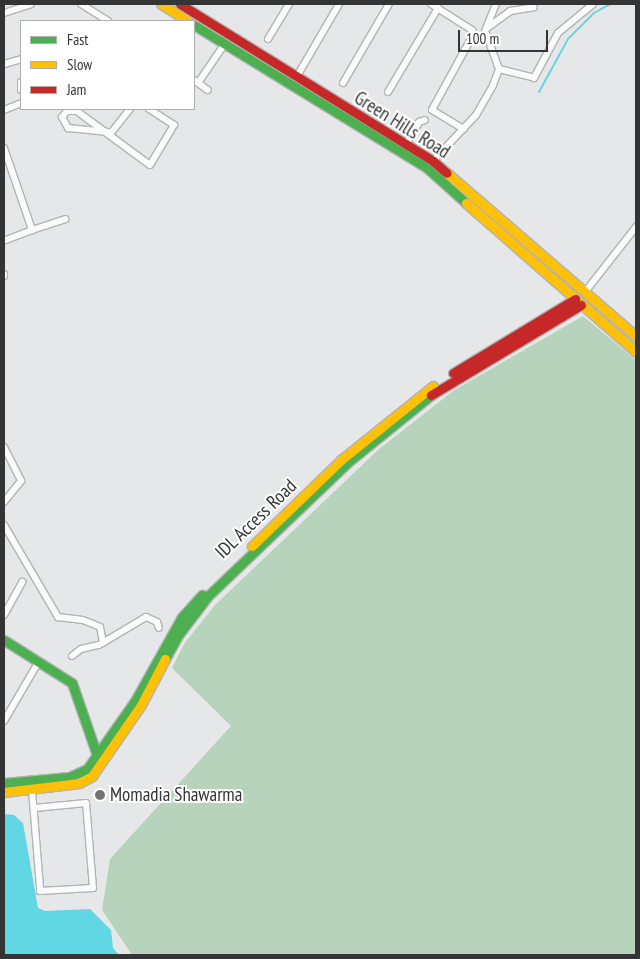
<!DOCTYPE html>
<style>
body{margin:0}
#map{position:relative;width:640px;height:959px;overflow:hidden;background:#e6e7e8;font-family:"PT Sans Narrow",sans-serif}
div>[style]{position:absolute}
.green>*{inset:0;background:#b8d3bb}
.water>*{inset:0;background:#60d7e2}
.stream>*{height:2px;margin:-1px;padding:0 1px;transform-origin:1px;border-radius:1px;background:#60d7e2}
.roads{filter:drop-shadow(1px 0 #b2b3b4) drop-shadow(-1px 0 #b2b3b4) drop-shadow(0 1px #b2b3b4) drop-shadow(0 -1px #b2b3b4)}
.street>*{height:6px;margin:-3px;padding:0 3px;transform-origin:3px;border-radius:3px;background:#fbfbfc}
.fast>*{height:9px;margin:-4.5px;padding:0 4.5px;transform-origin:4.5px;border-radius:4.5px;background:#4caf50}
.slow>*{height:9px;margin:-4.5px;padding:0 4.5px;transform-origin:4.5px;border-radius:4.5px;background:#ffc107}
.jam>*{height:9px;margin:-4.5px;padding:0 4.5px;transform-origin:4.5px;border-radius:4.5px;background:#c62828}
.dots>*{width:14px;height:14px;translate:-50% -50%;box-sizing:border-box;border:2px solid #fff;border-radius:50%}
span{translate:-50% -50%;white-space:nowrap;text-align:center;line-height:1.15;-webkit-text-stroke:4px #fff;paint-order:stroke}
.street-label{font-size:19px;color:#343435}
.poi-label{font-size:19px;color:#343435}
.left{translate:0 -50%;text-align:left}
.frame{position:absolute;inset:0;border:5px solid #343435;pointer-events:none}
.legend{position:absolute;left:20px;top:20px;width:175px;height:90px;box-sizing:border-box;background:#fff;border:1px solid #aeaeae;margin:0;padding:6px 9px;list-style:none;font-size:15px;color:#343435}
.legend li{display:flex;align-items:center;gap:10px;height:25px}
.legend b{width:25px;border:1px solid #aeaeae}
.scale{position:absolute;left:458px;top:30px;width:90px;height:22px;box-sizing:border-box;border:2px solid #343435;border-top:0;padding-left:6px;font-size:15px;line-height:18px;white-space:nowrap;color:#343435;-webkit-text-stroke:4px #fff;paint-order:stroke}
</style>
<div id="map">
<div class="green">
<div style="clip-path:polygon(583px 316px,636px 360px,636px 955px,132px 955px,102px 910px,110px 859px,231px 726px,172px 668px,184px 644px,215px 605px,379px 449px,453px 391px)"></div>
</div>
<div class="water">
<div style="clip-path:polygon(4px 814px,14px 815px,23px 823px,38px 908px,45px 911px,90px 909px,111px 930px,113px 948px,119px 955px,4px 955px)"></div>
</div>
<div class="stream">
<div style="left:539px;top:92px;width:60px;rotate:-61.3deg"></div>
<div style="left:568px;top:39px;width:37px;rotate:-45deg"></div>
<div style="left:594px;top:13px;width:18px;rotate:-29deg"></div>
</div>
<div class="roads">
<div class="street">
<div style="left:81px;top:4px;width:32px;rotate:32deg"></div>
<div style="left:431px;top:4px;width:49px;rotate:32.4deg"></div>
<div style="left:472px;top:30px;width:5px;rotate:79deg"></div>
<div style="left:473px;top:35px;width:85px;rotate:118.7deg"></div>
<div style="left:432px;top:110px;width:37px;rotate:31deg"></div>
<div style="left:4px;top:13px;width:28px;rotate:-18deg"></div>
<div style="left:487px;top:28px;width:29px;rotate:-36deg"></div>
<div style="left:510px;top:11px;width:24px;rotate:-9deg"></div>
<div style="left:268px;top:39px;width:41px;rotate:-59deg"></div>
<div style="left:4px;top:64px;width:18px;rotate:-16deg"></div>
<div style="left:499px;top:69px;width:36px;rotate:14deg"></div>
<div style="left:534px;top:78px;width:51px;rotate:-61.9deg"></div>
<div style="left:558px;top:33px;width:45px;rotate:-39.6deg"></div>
<div style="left:296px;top:78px;width:86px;rotate:-59.8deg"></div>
<div style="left:194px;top:80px;width:17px;rotate:36deg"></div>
<div style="left:21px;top:82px;width:8px;rotate:90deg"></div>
<div style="left:198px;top:83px;width:46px;rotate:-55.6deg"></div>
<div style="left:343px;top:83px;width:91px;rotate:-59.8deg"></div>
<div style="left:388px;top:92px;width:98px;rotate:-59.2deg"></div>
<div style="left:74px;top:109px;width:94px;rotate:36.4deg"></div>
<div style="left:150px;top:165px;width:47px;rotate:-59deg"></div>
<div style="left:174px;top:125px;width:30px;rotate:-147deg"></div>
<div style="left:4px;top:110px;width:18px;rotate:-22deg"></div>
<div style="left:77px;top:111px;width:10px;rotate:180deg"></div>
<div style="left:67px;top:111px;width:8px;rotate:130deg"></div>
<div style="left:62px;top:117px;width:13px;rotate:61deg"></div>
<div style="left:68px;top:128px;width:40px;rotate:5.7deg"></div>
<div style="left:111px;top:133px;width:31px;rotate:-52deg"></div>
<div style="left:406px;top:144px;width:26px;rotate:-59deg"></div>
<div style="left:419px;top:122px;width:6px;rotate:-18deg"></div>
<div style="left:4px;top:148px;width:87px;rotate:71.1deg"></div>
<div style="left:32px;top:230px;width:30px;rotate:159deg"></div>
<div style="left:431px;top:163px;width:66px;rotate:-46.8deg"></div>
<div style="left:476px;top:115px;width:34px;rotate:-60deg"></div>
<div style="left:493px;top:85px;width:17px;rotate:-69deg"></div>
<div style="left:499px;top:69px;width:40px;rotate:-110.2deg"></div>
<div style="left:485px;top:31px;width:29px;rotate:-68deg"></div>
<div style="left:32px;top:230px;width:35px;rotate:-18deg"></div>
<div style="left:4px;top:274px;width:2px;rotate:90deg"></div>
<div style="left:585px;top:292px;width:83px;rotate:-51.9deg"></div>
<div style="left:4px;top:447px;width:38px;rotate:63deg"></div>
<div style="left:21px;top:481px;width:27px;rotate:129deg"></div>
<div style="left:4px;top:525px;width:107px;rotate:59.6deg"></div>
<div style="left:58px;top:617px;width:25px;rotate:7deg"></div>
<div style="left:83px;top:620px;width:18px;rotate:22deg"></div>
<div style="left:100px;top:627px;width:16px;rotate:79deg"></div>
<div style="left:4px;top:615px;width:38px;rotate:-61deg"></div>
<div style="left:72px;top:656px;width:11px;rotate:-38deg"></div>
<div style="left:81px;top:649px;width:18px;rotate:-13deg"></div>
<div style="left:99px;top:645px;width:55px;rotate:-30.8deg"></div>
<div style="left:146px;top:617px;width:12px;rotate:24deg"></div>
<div style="left:157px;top:622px;width:6px;rotate:72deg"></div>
<div style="left:4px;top:721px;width:69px;rotate:-59.7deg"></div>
<div style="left:32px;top:789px;width:13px;rotate:86deg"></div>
<div style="left:33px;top:802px;width:86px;rotate:85.3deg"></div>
<div style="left:40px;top:888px;width:3px;rotate:90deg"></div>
<div style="left:40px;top:891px;width:53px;rotate:-3.2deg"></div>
<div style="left:93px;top:888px;width:85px;rotate:-94.7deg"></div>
<div style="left:86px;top:803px;width:52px;rotate:174.5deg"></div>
</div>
<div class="fast">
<div style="left:194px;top:25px;width:273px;rotate:31.5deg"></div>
<div style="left:427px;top:168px;width:52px;rotate:41.9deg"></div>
<div style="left:4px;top:640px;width:80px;rotate:32.3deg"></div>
<div style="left:72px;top:683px;width:83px;rotate:70.9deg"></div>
<div style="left:165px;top:659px;width:29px;rotate:-61deg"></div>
<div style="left:179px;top:634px;width:48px;rotate:-52.7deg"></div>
<div style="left:208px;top:596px;width:192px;rotate:-43.7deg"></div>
<div style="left:347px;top:463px;width:108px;rotate:-39deg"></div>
<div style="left:4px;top:783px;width:65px;rotate:-5.3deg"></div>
<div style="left:69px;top:777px;width:20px;rotate:-24deg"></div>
<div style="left:87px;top:769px;width:83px;rotate:-54.8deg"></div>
<div style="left:135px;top:701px;width:96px;rotate:-60.8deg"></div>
<div style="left:182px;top:617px;width:30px;rotate:-48deg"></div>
</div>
<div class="slow">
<div style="left:161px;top:4px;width:32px;rotate:32deg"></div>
<div style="left:447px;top:173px;width:250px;rotate:40.8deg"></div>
<div style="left:466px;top:203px;width:226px;rotate:41.2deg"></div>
<div style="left:252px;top:546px;width:124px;rotate:-44deg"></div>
<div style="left:341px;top:460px;width:118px;rotate:-38.8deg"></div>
<div style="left:4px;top:792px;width:76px;rotate:-6.8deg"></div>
<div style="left:79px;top:783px;width:15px;rotate:-28deg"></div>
<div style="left:92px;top:776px;width:86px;rotate:-55.4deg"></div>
<div style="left:141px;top:705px;width:52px;rotate:-62.4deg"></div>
</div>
<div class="jam">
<div style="left:180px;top:4px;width:298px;rotate:31.8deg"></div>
<div style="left:433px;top:161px;width:18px;rotate:41deg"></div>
<div style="left:453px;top:373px;width:143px;rotate:-31.2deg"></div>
<div style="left:431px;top:395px;width:175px;rotate:-31deg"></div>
</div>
</div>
<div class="dots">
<div style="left:100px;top:795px;background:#727374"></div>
</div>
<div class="street-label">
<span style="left:402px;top:125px;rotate:32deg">Green Hills Road</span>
<span style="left:256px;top:519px;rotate:-44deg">IDL Access Road</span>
</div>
<div class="poi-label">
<span class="left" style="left:110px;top:795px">Momadia Shawarma</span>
</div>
<div class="frame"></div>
<ul class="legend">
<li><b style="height:6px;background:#4caf50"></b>Fast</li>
<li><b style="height:6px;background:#ffc107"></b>Slow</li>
<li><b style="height:6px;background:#c62828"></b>Jam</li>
</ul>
<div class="scale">100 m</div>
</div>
